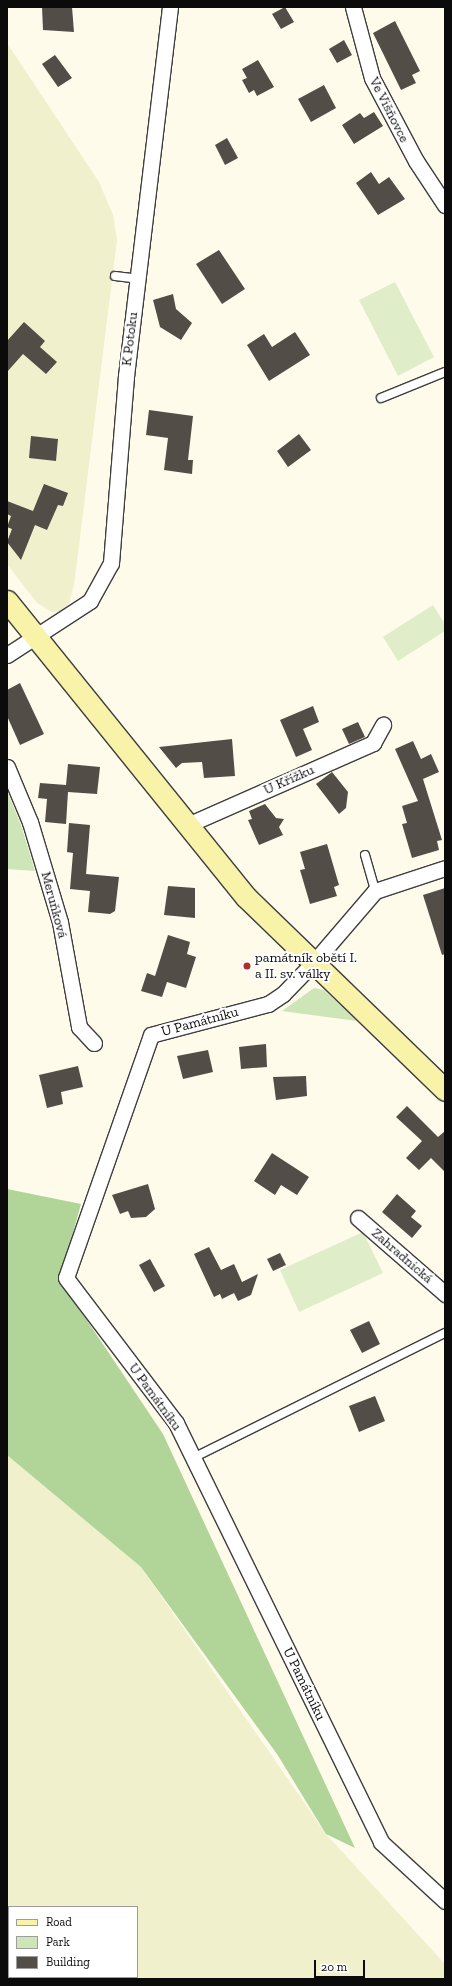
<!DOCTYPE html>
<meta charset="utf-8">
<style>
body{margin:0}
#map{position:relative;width:452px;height:1986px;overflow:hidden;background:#fefbeb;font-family:"Zilla Slab",serif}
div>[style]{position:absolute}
.farmland>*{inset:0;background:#f1f0cd}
.green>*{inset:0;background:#cde5b7}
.forest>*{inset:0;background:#b1d498}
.pitch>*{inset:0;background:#dfedc9}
.building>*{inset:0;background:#534d48}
.roads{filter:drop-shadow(1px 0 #3e3e3e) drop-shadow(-1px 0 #3e3e3e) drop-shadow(0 1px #3e3e3e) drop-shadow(0 -1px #3e3e3e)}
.lane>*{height:8px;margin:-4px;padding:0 4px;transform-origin:4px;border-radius:4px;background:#fff}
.street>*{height:15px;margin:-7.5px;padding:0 7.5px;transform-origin:7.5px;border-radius:7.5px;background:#fff}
.secondary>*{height:21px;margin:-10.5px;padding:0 10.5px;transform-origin:10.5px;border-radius:10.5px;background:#f9f3aa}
.dots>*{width:11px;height:11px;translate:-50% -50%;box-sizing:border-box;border:2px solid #fff;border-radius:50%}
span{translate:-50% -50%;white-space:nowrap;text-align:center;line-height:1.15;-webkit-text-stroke:4px #fff;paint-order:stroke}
.street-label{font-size:14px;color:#0b0b0b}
.poi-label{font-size:14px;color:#0b0b0b}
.left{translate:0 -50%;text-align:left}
.frame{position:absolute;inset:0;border:8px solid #0b0b0b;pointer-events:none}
.legend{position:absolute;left:8px;top:1906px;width:130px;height:72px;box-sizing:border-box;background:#fff;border:1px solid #9d9d9d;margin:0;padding:5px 7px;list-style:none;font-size:12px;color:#0b0b0b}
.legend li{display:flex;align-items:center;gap:8px;height:20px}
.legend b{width:20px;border:1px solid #9d9d9d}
.scale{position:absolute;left:314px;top:1960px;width:51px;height:18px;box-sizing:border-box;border:2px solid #0b0b0b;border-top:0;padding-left:5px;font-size:12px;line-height:14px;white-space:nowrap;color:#0b0b0b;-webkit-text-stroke:3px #fff;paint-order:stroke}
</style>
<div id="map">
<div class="farmland">
<div style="clip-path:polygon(7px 43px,99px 182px,113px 215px,117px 240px,74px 585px,69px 603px,62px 611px,52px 612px,37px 603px,7px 564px)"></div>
<div style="clip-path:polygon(evenodd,7px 1455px,141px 1567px,326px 1834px,445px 1964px,445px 1979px,7px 1979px,7px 1455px,9px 1907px,137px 1907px,137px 1977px,9px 1977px,9px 1907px)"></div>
</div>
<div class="green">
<div style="clip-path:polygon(7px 791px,21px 825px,35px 871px,7px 869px)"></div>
<div style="clip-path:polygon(314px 988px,324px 990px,357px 1021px,282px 1011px)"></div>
</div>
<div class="forest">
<div style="clip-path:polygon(7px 1189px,81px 1204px,60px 1280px,163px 1434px,355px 1848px,326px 1834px,277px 1754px,141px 1567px,7px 1455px)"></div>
</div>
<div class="pitch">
<div style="clip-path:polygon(395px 282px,434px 357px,398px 376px,359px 300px)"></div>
<div style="clip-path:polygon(433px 605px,445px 624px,445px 631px,398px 661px,383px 637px)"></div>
<div style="clip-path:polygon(363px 1232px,383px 1273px,299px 1312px,280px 1270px)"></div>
</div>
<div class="building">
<div style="clip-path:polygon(42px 7px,72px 7px,74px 32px,43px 30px)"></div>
<div style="clip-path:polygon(285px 7px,294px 22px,281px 29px,272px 14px)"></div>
<div style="clip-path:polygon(395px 21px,420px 71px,412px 75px,416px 83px,401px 90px,373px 33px)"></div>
<div style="clip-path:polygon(344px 40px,352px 55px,337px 63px,329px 49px)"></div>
<div style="clip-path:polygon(55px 55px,72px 78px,58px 87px,42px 64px)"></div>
<div style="clip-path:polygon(258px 60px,274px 87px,257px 96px,254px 90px,249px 93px,242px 80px,247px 78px,242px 69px)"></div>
<div style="clip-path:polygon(324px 85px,336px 108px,311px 122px,298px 99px)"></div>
<div style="clip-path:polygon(374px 112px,383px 126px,354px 144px,342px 125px,360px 113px,364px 118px)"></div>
<div style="clip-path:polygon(227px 138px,238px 158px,225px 165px,215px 145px)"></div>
<div style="clip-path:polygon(371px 172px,379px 184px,389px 177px,405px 199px,378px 215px,356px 183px)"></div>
<div style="clip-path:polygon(219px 250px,245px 289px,222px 304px,196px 264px)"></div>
<div style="clip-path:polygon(173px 294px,176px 309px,192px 323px,181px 340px,160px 327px,153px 300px)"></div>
<div style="clip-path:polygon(24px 322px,45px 341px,40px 347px,57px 362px,46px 374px,23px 354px,7px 372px,7px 341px)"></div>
<div style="clip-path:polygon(295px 332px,310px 355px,269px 381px,247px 345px,264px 334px,272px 347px)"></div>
<div style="clip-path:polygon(149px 410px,193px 416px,188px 460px,193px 460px,192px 474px,164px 470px,168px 438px,146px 435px)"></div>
<div style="clip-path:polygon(299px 434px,311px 450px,288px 467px,277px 451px)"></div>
<div style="clip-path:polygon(31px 436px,58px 439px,56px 461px,29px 458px)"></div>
<div style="clip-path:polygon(44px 484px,68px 493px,63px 506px,58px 505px,47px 530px,35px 525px,21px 560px,7px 542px,12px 529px,7px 527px,11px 516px,7px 514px,7px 501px,33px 511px)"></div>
<div style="clip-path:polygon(20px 683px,44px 734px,20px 745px,7px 716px,7px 690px)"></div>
<div style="clip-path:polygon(313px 706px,319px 722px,303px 729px,312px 750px,296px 757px,280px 720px)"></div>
<div style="clip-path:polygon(358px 722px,365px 737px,349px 744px,342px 729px)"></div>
<div style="clip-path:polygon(232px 739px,235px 776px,204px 778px,202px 762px,182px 763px,176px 768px,159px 747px)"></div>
<div style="clip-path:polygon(413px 741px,421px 759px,431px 754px,439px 772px,423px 779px,442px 840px,437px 841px,439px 850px,412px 858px,402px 824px,407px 823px,402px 806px,418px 801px,395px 749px)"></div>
<div style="clip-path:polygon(68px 764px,100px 767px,97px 794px,68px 792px,66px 824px,45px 822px,47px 799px,38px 798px,40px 783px,66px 785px)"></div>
<div style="clip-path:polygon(332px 772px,348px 792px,346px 808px,339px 814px,316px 784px)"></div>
<div style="clip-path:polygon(265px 804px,276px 818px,284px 819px,279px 827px,283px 835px,259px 845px,248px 820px,252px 819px,249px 811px)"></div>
<div style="clip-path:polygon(69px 823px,90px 825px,86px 874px,119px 877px,115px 911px,110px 914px,88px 912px,90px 891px,70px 889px,73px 853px,67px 852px)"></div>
<div style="clip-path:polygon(327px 844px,339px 885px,334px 887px,337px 896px,310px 904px,300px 870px,305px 869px,300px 852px)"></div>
<div style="clip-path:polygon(168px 886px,195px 888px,195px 918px,164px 915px)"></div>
<div style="clip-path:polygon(445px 888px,445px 954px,442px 955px,423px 895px)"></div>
<div style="clip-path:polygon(168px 935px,190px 942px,187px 954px,196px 957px,186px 988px,167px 982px,162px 997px,141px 991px,147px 973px,155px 976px)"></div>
<div style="clip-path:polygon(266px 1044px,267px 1067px,241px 1069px,239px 1047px)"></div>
<div style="clip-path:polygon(208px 1050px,213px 1072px,183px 1079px,177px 1056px)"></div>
<div style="clip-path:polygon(78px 1066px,83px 1087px,61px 1092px,63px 1104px,47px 1108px,39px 1075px)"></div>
<div style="clip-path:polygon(306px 1076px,307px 1096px,276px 1100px,273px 1077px)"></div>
<div style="clip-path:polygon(407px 1106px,438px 1137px,445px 1131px,445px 1172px,431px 1158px,419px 1170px,406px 1158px,422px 1141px,396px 1117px)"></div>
<div style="clip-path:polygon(272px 1153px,309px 1177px,297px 1195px,281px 1185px,275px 1195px,254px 1181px)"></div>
<div style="clip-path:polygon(148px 1184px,155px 1209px,146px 1217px,131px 1218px,128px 1211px,120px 1214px,112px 1195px)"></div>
<div style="clip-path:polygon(397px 1194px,416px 1211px,411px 1217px,422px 1226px,412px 1238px,382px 1212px)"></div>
<div style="clip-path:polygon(209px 1247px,221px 1270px,234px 1264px,242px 1282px,258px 1274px,251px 1295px,238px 1301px,234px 1293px,222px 1299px,220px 1294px,214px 1297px,194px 1254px)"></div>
<div style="clip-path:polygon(280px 1253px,286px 1265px,273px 1271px,267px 1259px)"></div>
<div style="clip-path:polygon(150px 1259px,165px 1286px,154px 1292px,139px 1265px)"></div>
<div style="clip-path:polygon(369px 1321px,380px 1344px,362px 1353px,350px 1330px)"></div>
<div style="clip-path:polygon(375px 1396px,385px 1421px,359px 1432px,349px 1406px)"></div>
</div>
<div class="roads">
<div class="lane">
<div style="left:115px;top:276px;width:23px;rotate:7deg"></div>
<div style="left:381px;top:398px;width:69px;rotate:-22.1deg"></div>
<div style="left:365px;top:855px;width:37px;rotate:74deg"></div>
<div style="left:193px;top:1458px;width:281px;rotate:-26.4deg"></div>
</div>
<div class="street">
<div style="left:353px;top:7px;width:73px;rotate:75deg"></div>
<div style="left:372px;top:78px;width:94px;rotate:62.1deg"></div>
<div style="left:416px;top:161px;width:53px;rotate:56.6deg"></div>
<div style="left:7px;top:655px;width:99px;rotate:-33deg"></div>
<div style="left:90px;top:601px;width:43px;rotate:-61.1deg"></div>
<div style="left:111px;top:563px;width:188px;rotate:-85.4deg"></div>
<div style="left:126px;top:376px;width:372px;rotate:-83.2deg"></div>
<div style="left:7px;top:767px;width:60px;rotate:67.3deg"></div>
<div style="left:30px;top:822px;width:104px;rotate:73.3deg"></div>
<div style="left:60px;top:922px;width:107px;rotate:79.7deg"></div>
<div style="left:79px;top:1027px;width:22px;rotate:47deg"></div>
<div style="left:185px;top:826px;width:206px;rotate:-23.8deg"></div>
<div style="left:373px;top:743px;width:21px;rotate:-61deg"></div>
<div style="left:445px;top:868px;width:74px;rotate:161.8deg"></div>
<div style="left:375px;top:891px;width:95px;rotate:130.7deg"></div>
<div style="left:313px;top:963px;width:43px;rotate:134.1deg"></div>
<div style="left:283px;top:994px;width:18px;rotate:146deg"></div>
<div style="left:268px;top:1004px;width:121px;rotate:165.2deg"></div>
<div style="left:151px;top:1035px;width:257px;rotate:109.3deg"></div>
<div style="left:66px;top:1278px;width:182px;rotate:52.8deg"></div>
<div style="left:176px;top:1423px;width:466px;rotate:63.9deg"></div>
<div style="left:381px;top:1842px;width:87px;rotate:42.7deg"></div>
<div style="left:358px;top:1218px;width:116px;rotate:41.1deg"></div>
</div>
<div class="secondary">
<div style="left:7px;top:601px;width:380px;rotate:51.1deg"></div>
<div style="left:246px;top:897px;width:277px;rotate:44.1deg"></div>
</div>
</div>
<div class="dots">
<div style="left:247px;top:966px;background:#b12e2f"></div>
</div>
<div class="street-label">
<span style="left:389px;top:110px;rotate:63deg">Ve Višňovce</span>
<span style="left:130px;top:339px;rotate:-83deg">K Potoku</span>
<span style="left:289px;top:780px;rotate:-24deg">U Křížku</span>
<span style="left:54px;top:905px;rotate:75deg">Meruňková</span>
<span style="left:200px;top:1022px;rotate:-15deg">U Památníku</span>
<span style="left:402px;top:1256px;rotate:41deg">Zahradnická</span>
<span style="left:155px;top:1397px;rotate:54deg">U Památníku</span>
<span style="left:304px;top:1684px;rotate:64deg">U Památníku</span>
</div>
<div class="poi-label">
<span class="left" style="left:255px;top:966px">památník obětí I.<br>a II. sv. války</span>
</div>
<div class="frame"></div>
<ul class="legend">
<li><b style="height:5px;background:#f9f3aa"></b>Road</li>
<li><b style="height:11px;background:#cde5b7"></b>Park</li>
<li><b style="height:11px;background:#534d48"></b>Building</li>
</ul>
<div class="scale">20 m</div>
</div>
